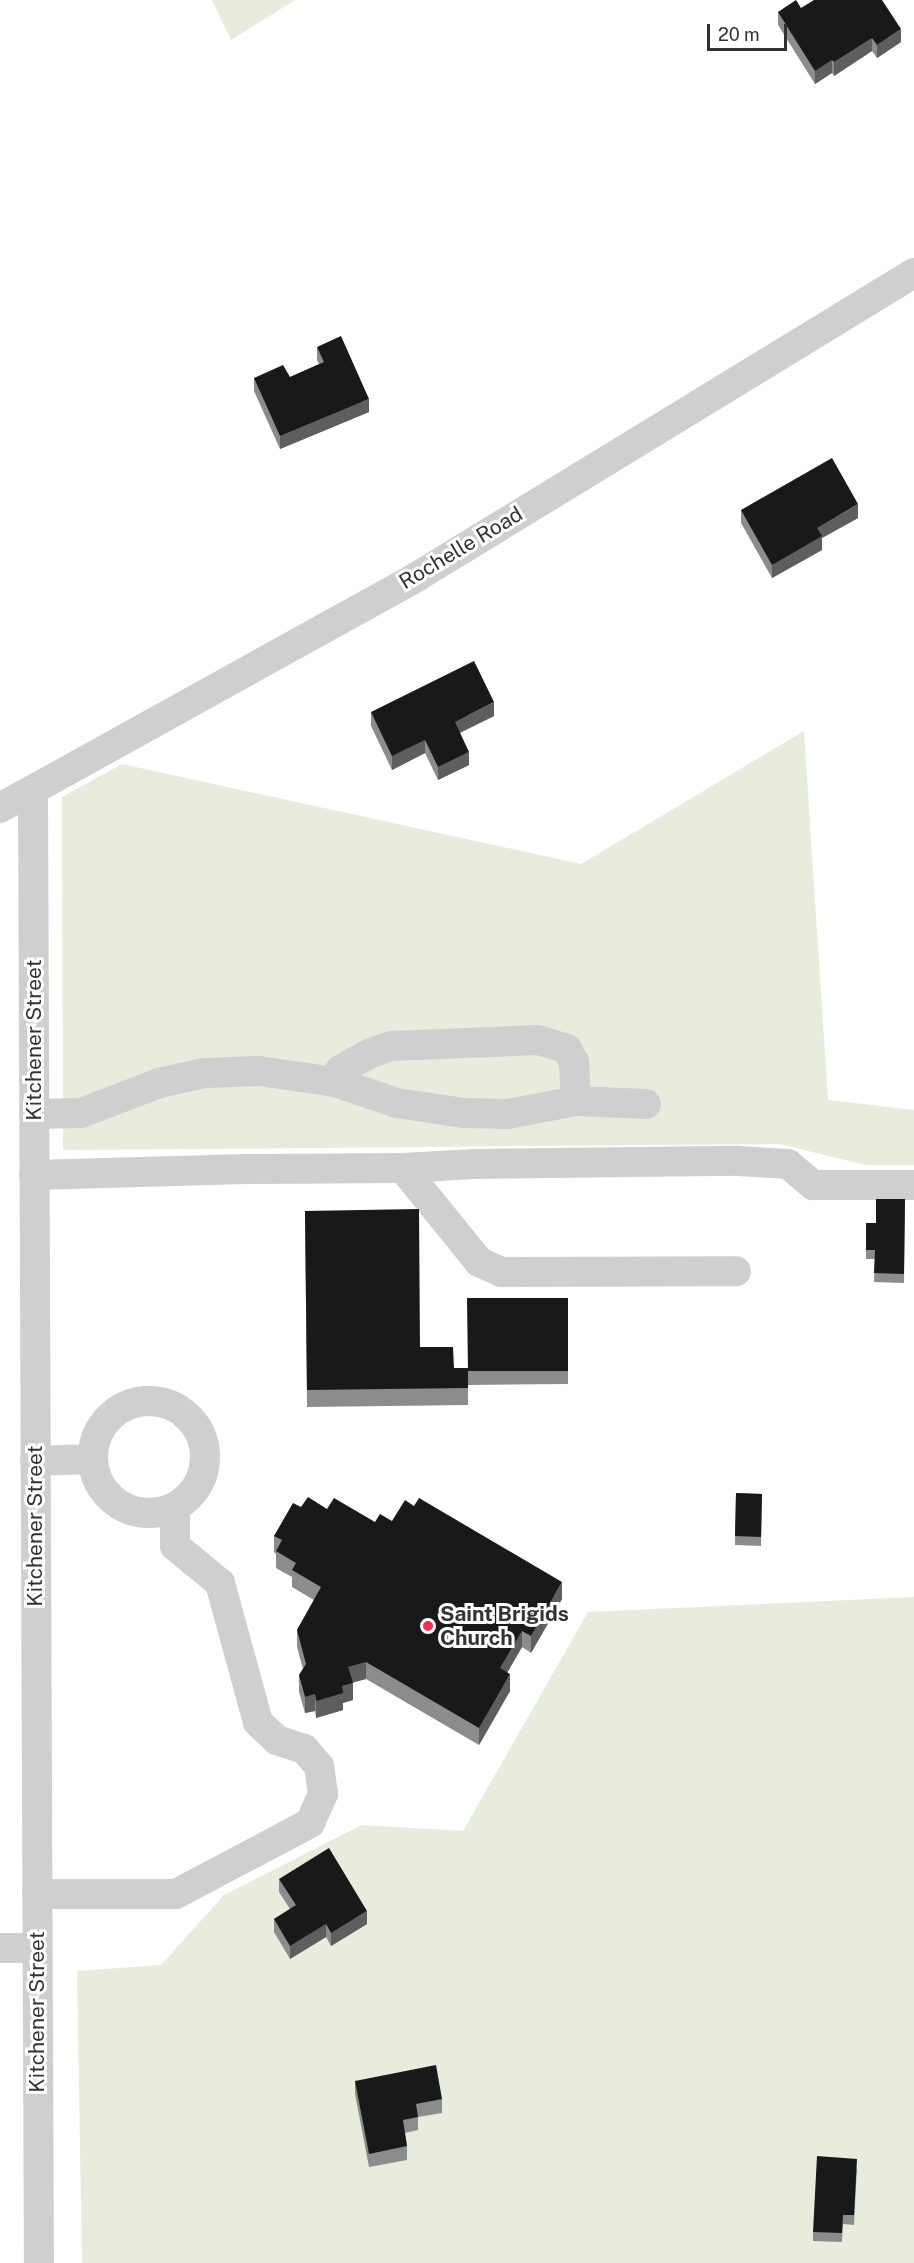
<!DOCTYPE html>
<style>
body{margin:0}
#map{position:relative;width:914px;height:2263px;overflow:hidden;background:#fff;font-family:"Public Sans",sans-serif}
div>[style]{position:absolute}
.green>*{inset:0;background:#e7ecde}
.minor>*{height:30px;margin:-15px;padding:0 15px;transform-origin:15px;border-radius:15px;background:#cfcfcf}
.minor>.ring{margin:-15px;padding:0;box-sizing:content-box;background:none;border:30px solid #cfcfcf;border-radius:50%}
.wall>*{inset:0;background:#8c8c8c}
.shaded-wall>*{inset:0;background:#5e5e5e}
.building>*{inset:0;background:#191919}
.dots>*{width:16px;height:16px;translate:-50% -50%;box-sizing:border-box;border:3px solid #fff;border-radius:50%}
span{translate:-50% -50%;white-space:nowrap;text-align:center;line-height:1.15;-webkit-text-stroke:6px #fff;paint-order:stroke}
.street-label{font-size:21px;color:#323232}
.poi-label{font-size:21px;color:#323232;font-weight:700}
.left{translate:0 -50%;text-align:left}
.scale{position:absolute;left:707px;top:24px;width:80px;height:27px;box-sizing:border-box;border:3px solid #323232;border-top:0;padding-left:8px;font-size:18px;line-height:21px;white-space:nowrap;color:#323232;-webkit-text-stroke:4px #fff;paint-order:stroke}
</style>
<div id="map">
<div class="green">
<div style="clip-path:polygon(212px 0,295px 0,231px 40px)"></div>
<div style="clip-path:polygon(804px 731px,828px 1100px,914px 1110px,914px 1165px,866px 1165px,779px 1144px,63px 1150px,62px 797px,122px 764px,581px 864px)"></div>
<div style="clip-path:polygon(evenodd,914px 1597px,914px 2263px,82px 2263px,77px 1971px,161px 1965px,224px 1895px,362px 1825px,463px 1831px,588px 1612px,914px 1597px,817px 2166px,857px 2168px,854px 2224px,843px 2224px,842px 2242px,817px 2166px)"></div>
</div>
<div class="minor">
<div style="left:33px;top:790px;width:1473px;rotate:89.77deg"></div>
<div style="left:0;top:808px;width:478px;rotate:-29deg"></div>
<div style="left:418px;top:576px;width:581px;rotate:-31.42deg"></div>
<div style="left:335px;top:1082px;width:13px;rotate:-67deg"></div>
<div style="left:340px;top:1070px;width:35px;rotate:-29deg"></div>
<div style="left:371px;top:1053px;width:21px;rotate:-19deg"></div>
<div style="left:391px;top:1046px;width:147px;rotate:-2.3deg"></div>
<div style="left:538px;top:1040px;width:30px;rotate:17deg"></div>
<div style="left:567px;top:1049px;width:15px;rotate:62deg"></div>
<div style="left:574px;top:1062px;width:39px;rotate:87deg"></div>
<div style="left:34px;top:1114px;width:47px;rotate:-1.2deg"></div>
<div style="left:81px;top:1113px;width:84px;rotate:-21deg"></div>
<div style="left:159px;top:1083px;width:47px;rotate:-12.3deg"></div>
<div style="left:205px;top:1073px;width:54px;rotate:-2.1deg"></div>
<div style="left:259px;top:1071px;width:77px;rotate:8.2deg"></div>
<div style="left:335px;top:1082px;width:65px;rotate:18.7deg"></div>
<div style="left:397px;top:1103px;width:68px;rotate:8.5deg"></div>
<div style="left:464px;top:1113px;width:44px;rotate:1.3deg"></div>
<div style="left:508px;top:1114px;width:69px;rotate:-10.8deg"></div>
<div style="left:576px;top:1101px;width:70px;rotate:2.5deg"></div>
<div style="left:403px;top:1168px;width:121px;rotate:51deg"></div>
<div style="left:479px;top:1262px;width:24px;rotate:24deg"></div>
<div style="left:501px;top:1272px;width:235px;rotate:-0.2deg"></div>
<div style="left:34px;top:1175px;width:213px;rotate:-1.6deg"></div>
<div style="left:247px;top:1169px;width:156px;rotate:-0.4deg"></div>
<div style="left:403px;top:1168px;width:71px;rotate:-3.2deg"></div>
<div style="left:474px;top:1164px;width:264px;rotate:-0.7deg"></div>
<div style="left:738px;top:1161px;width:50px;rotate:3.4deg"></div>
<div style="left:788px;top:1164px;width:33px;rotate:40deg"></div>
<div style="left:813px;top:1185px;width:101px"></div>
<div class="ring" style="left:93px;top:1401px;width:82px;height:82px"></div>
<div style="left:35px;top:1461px;width:57px;rotate:-2deg"></div>
<div style="left:37px;top:1894px;width:139px"></div>
<div style="left:176px;top:1894px;width:152px;rotate:-27.9deg"></div>
<div style="left:310px;top:1823px;width:32px;rotate:-66deg"></div>
<div style="left:323px;top:1794px;width:28px;rotate:-98deg"></div>
<div style="left:319px;top:1766px;width:23px;rotate:-131deg"></div>
<div style="left:304px;top:1749px;width:28px;rotate:-162deg"></div>
<div style="left:277px;top:1740px;width:26px;rotate:-137deg"></div>
<div style="left:258px;top:1722px;width:144px;rotate:-105.3deg"></div>
<div style="left:220px;top:1583px;width:58px;rotate:-140.6deg"></div>
<div style="left:175px;top:1546px;width:38px;rotate:-90deg"></div>
<div style="left:0;top:1948px;width:37px"></div>
</div>
<div class="wall">
<div style="clip-path:polygon(801px 8px,901px 42px,877px 58px,872px 51px,834px 76px,832px 73px,815px 84px,778px 25px,778px 12px)"></div>
<div style="clip-path:polygon(317px 347px,369px 412px,280px 449px,254px 391px,254px 378px,290px 377px,319px 364px,317px 360px)"></div>
<div style="clip-path:polygon(741px 510px,858px 518px,822px 538px,822px 550px,772px 578px,741px 523px)"></div>
<div style="clip-path:polygon(371px 712px,494px 716px,460px 733px,469px 765px,438px 780px,425px 753px,392px 770px,371px 726px)"></div>
<div style="clip-path:polygon(905px 1199px,904px 1283px,874px 1282px,875px 1259px,866px 1259px,866px 1223px,876px 1223px)"></div>
<div style="clip-path:polygon(305px 1211px,420px 1347px,454px 1368px,468px 1368px,568px 1298px,568px 1384px,468px 1385px,468px 1382px,468px 1405px,307px 1407px)"></div>
<div style="clip-path:polygon(736px 1493px,762px 1494px,761px 1546px,735px 1545px)"></div>
<div style="clip-path:polygon(301px 1507px,327px 1509px,375px 1522px,392px 1521px,562px 1599px,531px 1653px,522px 1647px,507px 1673px,510px 1691px,479px 1745px,366px 1679px,352px 1682px,353px 1700px,343px 1703px,343px 1710px,316px 1718px,315px 1711px,305px 1713px,299px 1692px,299px 1675px,303px 1669px,297px 1647px,297px 1630px,314px 1600px,292px 1587px,292px 1577px,276px 1568px,276px 1554px,274px 1552px,274px 1536px)"></div>
<div style="clip-path:polygon(279px 1879px,367px 1924px,331px 1946px,326px 1937px,290px 1959px,274px 1932px,274px 1919px,290px 1909px,279px 1892px)"></div>
<div style="clip-path:polygon(355px 2081px,442px 2099px,442px 2113px,418px 2117px,418px 2130px,405px 2133px,407px 2146px,407px 2160px,369px 2167px,355px 2094px)"></div>
<div style="clip-path:polygon(857px 2168px,854px 2225px,843px 2224px,842px 2242px,813px 2241px,813px 2232px)"></div>
</div>
<div class="shaded-wall">
<div style="clip-path:polygon(901px 29px,901px 42px,877px 58px,877px 45px)"></div>
<div style="clip-path:polygon(872px 38px,872px 51px,834px 76px,834px 62px)"></div>
<div style="clip-path:polygon(832px 60px,832px 73px,815px 84px,815px 71px)"></div>
<div style="clip-path:polygon(369px 399px,369px 412px,280px 449px,280px 436px)"></div>
<div style="clip-path:polygon(858px 504px,858px 518px,822px 538px,822px 550px,772px 578px,772px 565px,817px 528px)"></div>
<div style="clip-path:polygon(494px 702px,494px 716px,455px 735px,455px 722px)"></div>
<div style="clip-path:polygon(425px 740px,425px 753px,392px 770px,392px 756px)"></div>
<div style="clip-path:polygon(469px 752px,469px 765px,438px 780px,438px 767px)"></div>
<div style="clip-path:polygon(562px 1582px,562px 1599px,531px 1653px,531px 1636px)"></div>
<div style="clip-path:polygon(522px 1631px,522px 1647px,500px 1685px,500px 1668px)"></div>
<div style="clip-path:polygon(366px 1662px,366px 1679px,348px 1684px,348px 1667px)"></div>
<div style="clip-path:polygon(510px 1674px,510px 1691px,479px 1745px,479px 1728px)"></div>
<div style="clip-path:polygon(353px 1683px,353px 1700px,343px 1703px,343px 1710px,316px 1718px,316px 1701px,342px 1686px)"></div>
<div style="clip-path:polygon(315px 1694px,315px 1711px,305px 1713px,305px 1697px)"></div>
<div style="clip-path:polygon(367px 1911px,367px 1924px,331px 1946px,331px 1933px)"></div>
<div style="clip-path:polygon(326px 1924px,326px 1937px,290px 1959px,290px 1946px)"></div>
</div>
<div class="building">
<div style="clip-path:polygon(796px 0,801px 8px,814px 0,882px 0,901px 29px,877px 45px,872px 38px,834px 62px,832px 60px,815px 71px,778px 12px)"></div>
<div style="clip-path:polygon(341px 336px,369px 399px,280px 436px,254px 378px,283px 365px,290px 377px,324px 362px,317px 347px)"></div>
<div style="clip-path:polygon(832px 458px,858px 504px,817px 528px,822px 536px,772px 565px,741px 510px)"></div>
<div style="clip-path:polygon(474px 661px,494px 702px,455px 722px,469px 752px,438px 767px,425px 740px,392px 756px,371px 712px)"></div>
<div style="clip-path:polygon(876px 1199px,905px 1199px,904px 1274px,874px 1273px,875px 1250px,866px 1250px,866px 1223px,876px 1223px)"></div>
<div style="clip-path:polygon(419px 1209px,420px 1347px,453px 1347px,454px 1368px,468px 1368px,468px 1388px,307px 1390px,305px 1211px)"></div>
<div style="clip-path:polygon(467px 1298px,568px 1298px,568px 1371px,468px 1371px)"></div>
<div style="clip-path:polygon(736px 1493px,762px 1494px,761px 1537px,735px 1536px)"></div>
<div style="clip-path:polygon(308px 1497px,327px 1509px,334px 1498px,375px 1522px,380px 1514px,392px 1521px,405px 1500px,414px 1506px,419px 1498px,562px 1582px,531px 1636px,522px 1631px,500px 1668px,510px 1674px,479px 1728px,366px 1662px,348px 1667px,353px 1683px,342px 1686px,343px 1693px,316px 1701px,315px 1694px,305px 1697px,299px 1675px,306px 1664px,297px 1630px,321px 1587px,292px 1570px,296px 1563px,276px 1551px,282px 1540px,274px 1536px,293px 1503px,301px 1507px)"></div>
<div style="clip-path:polygon(329px 1848px,367px 1911px,331px 1933px,326px 1924px,290px 1946px,274px 1919px,296px 1905px,279px 1879px)"></div>
<div style="clip-path:polygon(436px 2065px,442px 2099px,416px 2104px,418px 2117px,403px 2120px,407px 2146px,369px 2154px,355px 2081px)"></div>
<div style="clip-path:polygon(817px 2156px,857px 2159px,854px 2215px,843px 2215px,842px 2233px,813px 2232px)"></div>
</div>
<div class="dots">
<div style="left:428px;top:1626px;background:#ef2f54"></div>
</div>
<div class="street-label">
<span style="left:461px;top:548px;rotate:-31deg">Rochelle Road</span>
<span style="left:34px;top:1040px;rotate:-90deg">Kitchener Street</span>
<span style="left:35px;top:1526px;rotate:-90deg">Kitchener Street</span>
<span style="left:37px;top:2012px;rotate:-90deg">Kitchener Street</span>
</div>
<div class="poi-label">
<span class="left" style="left:440px;top:1626px">Saint Brigids<br>Church</span>
</div>
<div class="scale">20 m</div>
</div>
